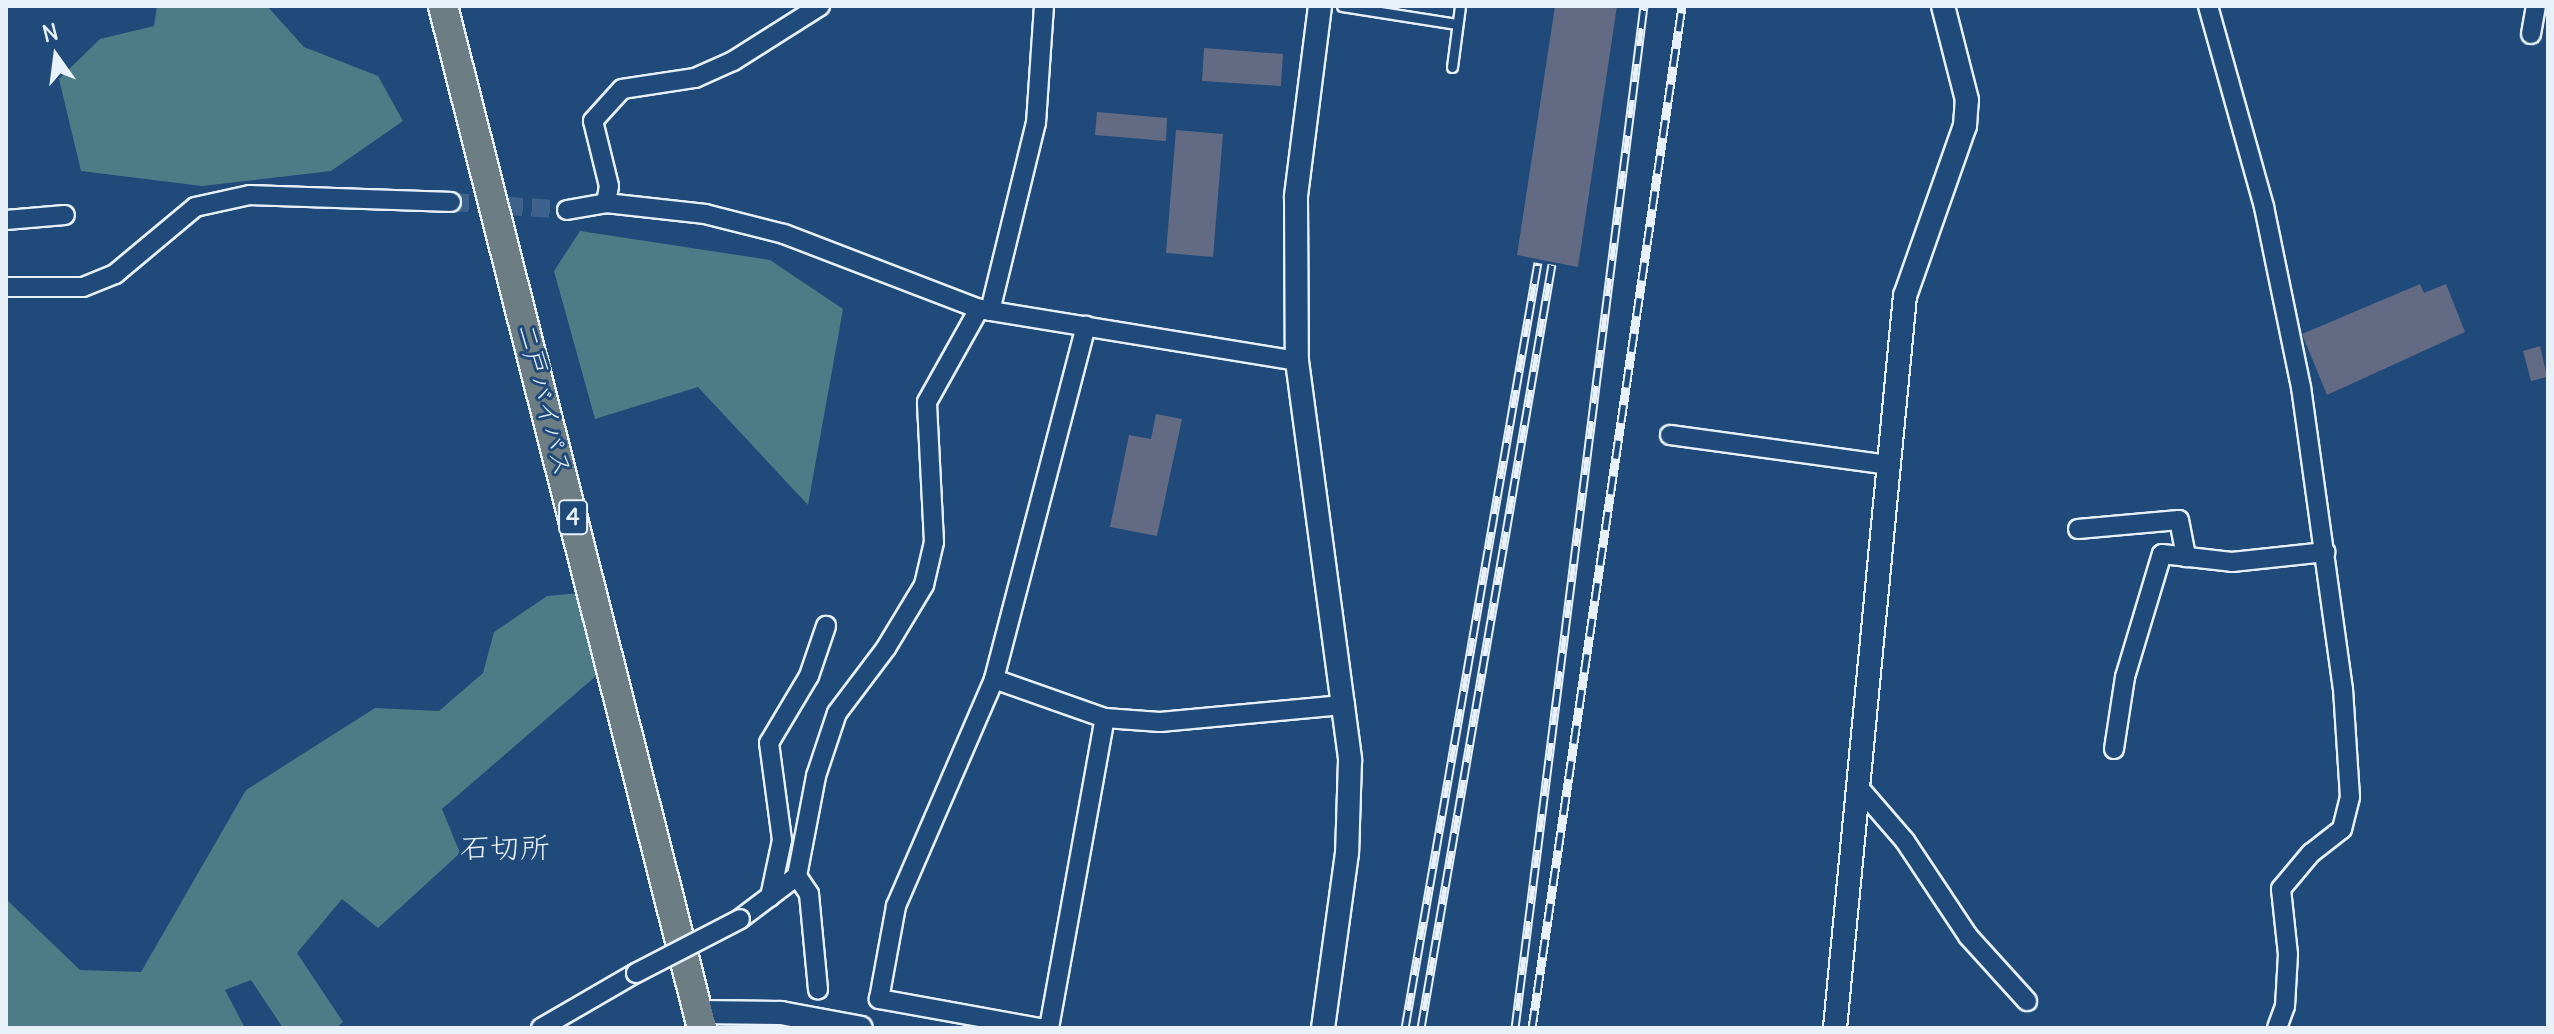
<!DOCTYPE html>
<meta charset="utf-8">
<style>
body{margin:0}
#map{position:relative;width:2554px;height:1034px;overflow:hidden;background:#1f4a7a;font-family:Delius,"Klee One",sans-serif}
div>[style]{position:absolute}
.green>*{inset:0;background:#4d7c86}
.building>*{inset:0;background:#626a84}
.minor-tunnel>*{height:18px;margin-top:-9px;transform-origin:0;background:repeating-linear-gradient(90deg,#3d638d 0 18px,transparent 0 27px)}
.roads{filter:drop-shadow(2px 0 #e8f1f8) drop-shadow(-2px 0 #e8f1f8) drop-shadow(0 2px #e8f1f8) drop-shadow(0 -2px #e8f1f8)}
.service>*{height:9px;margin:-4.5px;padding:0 4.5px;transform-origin:4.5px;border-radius:4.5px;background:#1f4a7a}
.minor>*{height:18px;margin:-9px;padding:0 9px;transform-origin:9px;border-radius:9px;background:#1f4a7a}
.tertiary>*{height:22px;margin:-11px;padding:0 11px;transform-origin:11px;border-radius:11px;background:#1f4a7a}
.trunk>*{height:28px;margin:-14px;padding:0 14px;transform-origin:14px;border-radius:14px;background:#6d7d84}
.rail>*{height:9px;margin-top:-4.5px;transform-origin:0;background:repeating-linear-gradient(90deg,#1f4a7a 0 18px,#e8f1f8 0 36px);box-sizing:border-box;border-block:2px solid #e8f1f8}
.bridges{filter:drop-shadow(2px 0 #e8f1f8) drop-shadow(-2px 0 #e8f1f8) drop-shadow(0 2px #e8f1f8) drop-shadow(0 -2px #e8f1f8)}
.minor-bridge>*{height:18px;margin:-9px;padding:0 9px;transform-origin:9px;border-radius:9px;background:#1f4a7a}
span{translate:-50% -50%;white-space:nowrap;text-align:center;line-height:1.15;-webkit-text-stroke:6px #1f4a7a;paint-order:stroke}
.shield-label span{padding:2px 6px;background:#1f4a7a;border:2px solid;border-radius:6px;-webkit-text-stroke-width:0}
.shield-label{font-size:24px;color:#e8f1f8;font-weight:700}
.street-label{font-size:26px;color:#e8f1f8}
.quarter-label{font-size:30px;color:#e8f1f8}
.frame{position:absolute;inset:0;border:8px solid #e8f1f8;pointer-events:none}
.north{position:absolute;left:16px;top:16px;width:80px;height:80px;-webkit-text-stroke:6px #1f4a7a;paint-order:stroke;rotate:346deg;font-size:22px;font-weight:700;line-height:32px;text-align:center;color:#e8f1f8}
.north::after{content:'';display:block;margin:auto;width:28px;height:36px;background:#e8f1f8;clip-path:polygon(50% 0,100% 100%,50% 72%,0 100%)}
</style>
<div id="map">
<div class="green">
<div style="clip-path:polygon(157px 6px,267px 6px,304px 47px,378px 76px,403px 121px,331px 171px,202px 186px,81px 171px,59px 79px,100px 39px,154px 26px)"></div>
<div style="clip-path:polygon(580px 231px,770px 260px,843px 309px,808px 505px,698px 387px,595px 419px,554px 271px)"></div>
<div style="clip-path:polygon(581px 593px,597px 675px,442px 809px,460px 853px,378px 928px,342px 899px,297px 953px,343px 1022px,336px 1028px,283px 1028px,251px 980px,225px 990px,245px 1028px,6px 1028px,6px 899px,80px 970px,141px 972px,246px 790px,375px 708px,439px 711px,483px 673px,494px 632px,547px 596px)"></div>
</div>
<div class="building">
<div style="clip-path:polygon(1555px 6px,1617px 6px,1578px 267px,1517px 255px)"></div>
<div style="clip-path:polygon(1204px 48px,1283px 54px,1281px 86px,1202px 81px)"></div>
<div style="clip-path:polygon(1097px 112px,1167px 118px,1166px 141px,1095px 135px)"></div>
<div style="clip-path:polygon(1176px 130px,1223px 134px,1213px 257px,1166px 253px)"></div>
<div style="clip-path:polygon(2420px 284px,2424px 293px,2446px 284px,2465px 332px,2327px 395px,2302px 334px)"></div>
<div style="clip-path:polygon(2540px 346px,2547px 377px,2531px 381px,2523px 351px)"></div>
<div style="clip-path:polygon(1156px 414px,1182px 419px,1157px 536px,1110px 527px,1129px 435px,1151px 439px)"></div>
</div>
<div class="minor-tunnel">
<div style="left:451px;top:202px;width:116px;rotate:3.9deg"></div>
</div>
<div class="roads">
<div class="service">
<div style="left:1342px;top:6px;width:116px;rotate:8.9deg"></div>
<div style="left:1452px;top:67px;width:62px;rotate:-82.5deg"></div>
</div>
<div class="minor">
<div style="left:2208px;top:6px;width:209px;rotate:74.4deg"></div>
<div style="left:2264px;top:207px;width:184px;rotate:78.4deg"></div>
<div style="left:2301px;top:387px;width:305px;rotate:82.1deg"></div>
<div style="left:2343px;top:689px;width:108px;rotate:86.3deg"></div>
<div style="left:2350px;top:797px;width:33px;rotate:104deg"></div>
<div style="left:2342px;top:829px;width:39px;rotate:142deg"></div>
<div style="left:2311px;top:853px;width:47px;rotate:129.8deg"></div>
<div style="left:2281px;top:889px;width:65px;rotate:83.9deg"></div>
<div style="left:2288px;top:954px;width:52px;rotate:93.3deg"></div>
<div style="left:2285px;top:1006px;width:23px;rotate:110deg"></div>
<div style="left:2531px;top:34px;width:28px;rotate:-80deg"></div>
<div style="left:606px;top:203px;width:17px;rotate:-80deg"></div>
<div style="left:609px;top:186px;width:67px;rotate:-103.8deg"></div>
<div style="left:593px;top:121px;width:43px;rotate:-47.8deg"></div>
<div style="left:622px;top:89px;width:74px;rotate:-8.6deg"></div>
<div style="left:695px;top:78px;width:42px;rotate:-24.1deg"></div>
<div style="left:733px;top:61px;width:103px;rotate:-32.3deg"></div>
<div style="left:567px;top:210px;width:40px;rotate:-10deg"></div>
<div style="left:606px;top:203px;width:100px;rotate:6.3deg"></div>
<div style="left:705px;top:214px;width:81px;rotate:14.2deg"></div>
<div style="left:784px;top:234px;width:209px;rotate:21deg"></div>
<div style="left:979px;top:309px;width:322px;rotate:9.3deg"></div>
<div style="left:6px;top:220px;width:59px;rotate:-4.8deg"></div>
<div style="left:6px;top:287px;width:77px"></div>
<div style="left:83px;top:287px;width:35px;rotate:-22deg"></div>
<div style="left:115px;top:274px;width:104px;rotate:-39.9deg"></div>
<div style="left:195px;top:207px;width:56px;rotate:-12.3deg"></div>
<div style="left:250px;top:195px;width:201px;rotate:2deg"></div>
<div style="left:990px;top:311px;width:194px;rotate:-76.3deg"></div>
<div style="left:1036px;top:123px;width:117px;rotate:-86.1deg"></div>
<div style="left:1670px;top:435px;width:222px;rotate:7.8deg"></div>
<div style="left:2078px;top:529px;width:101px;rotate:-5.1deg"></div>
<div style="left:2179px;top:520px;width:38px;rotate:79deg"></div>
<div style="left:994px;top:679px;width:118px;rotate:19.4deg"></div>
<div style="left:1105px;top:718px;width:55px;rotate:4.2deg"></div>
<div style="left:1160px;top:722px;width:186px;rotate:-5.3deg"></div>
<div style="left:2114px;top:749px;width:73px;rotate:-81.3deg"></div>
<div style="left:2125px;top:677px;width:128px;rotate:-73.3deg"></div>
<div style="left:2162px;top:554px;width:70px;rotate:6.5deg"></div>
<div style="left:2232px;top:562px;width:94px;rotate:-6.1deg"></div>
<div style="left:1860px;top:789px;width:69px;rotate:49.1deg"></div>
<div style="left:1905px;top:841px;width:114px;rotate:56.4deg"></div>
<div style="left:1968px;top:936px;width:88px;rotate:47.8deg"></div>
<div style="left:797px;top:876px;width:22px;rotate:56deg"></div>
<div style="left:809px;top:894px;width:96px;rotate:84.6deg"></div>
<div style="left:770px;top:897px;width:58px;rotate:-78.1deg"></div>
<div style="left:782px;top:840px;width:98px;rotate:-97.6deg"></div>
<div style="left:769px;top:743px;width:78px;rotate:-59.2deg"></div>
<div style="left:809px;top:676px;width:53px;rotate:-71.2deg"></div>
<div style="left:740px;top:919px;width:71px;rotate:-37deg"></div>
<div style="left:797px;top:876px;width:102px;rotate:-79.2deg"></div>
<div style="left:816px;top:776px;width:66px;rotate:-71.6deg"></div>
<div style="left:837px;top:713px;width:81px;rotate:-53deg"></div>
<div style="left:886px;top:648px;width:74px;rotate:-58.9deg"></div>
<div style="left:924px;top:585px;width:44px;rotate:-76.9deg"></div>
<div style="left:934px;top:542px;width:140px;rotate:-92.9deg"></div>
<div style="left:927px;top:402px;width:107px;rotate:-60.8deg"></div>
<div style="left:541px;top:1028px;width:110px;rotate:-30.1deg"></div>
<div style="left:1040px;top:1028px;width:164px;rotate:-169.8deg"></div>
<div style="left:879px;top:999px;width:95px;rotate:-79.6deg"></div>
<div style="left:896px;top:906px;width:247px;rotate:-66.6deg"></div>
<div style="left:994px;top:679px;width:365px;rotate:-75.4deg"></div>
<div style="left:1049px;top:1028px;width:315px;rotate:-79.8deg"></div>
</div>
<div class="tertiary">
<div style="left:1320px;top:6px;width:193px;rotate:97.2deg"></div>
<div style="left:1296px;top:197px;width:164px;rotate:89.7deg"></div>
<div style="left:1297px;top:361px;width:403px;rotate:82.4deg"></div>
<div style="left:1350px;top:760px;width:93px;rotate:91.8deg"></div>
<div style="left:1347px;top:853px;width:177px;rotate:97.8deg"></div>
<div style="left:698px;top:1012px;width:83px;rotate:0.7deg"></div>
<div style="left:781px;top:1013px;width:81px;rotate:10.6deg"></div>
<div style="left:1835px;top:1028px;width:735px;rotate:-84.54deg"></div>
<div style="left:1905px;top:296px;width:180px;rotate:-70.6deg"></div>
<div style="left:1965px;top:126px;width:26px;rotate:-86deg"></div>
<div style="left:1967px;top:100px;width:97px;rotate:-104.3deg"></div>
</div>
<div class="trunk">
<div style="left:443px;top:6px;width:1054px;rotate:75.78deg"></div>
</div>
</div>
<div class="rail">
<div style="left:1405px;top:1028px;width:777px;rotate:-80.15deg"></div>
<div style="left:1421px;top:1028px;width:775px;rotate:-80.27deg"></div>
<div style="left:1515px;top:1028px;width:1030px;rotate:-82.81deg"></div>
<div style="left:1532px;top:1028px;width:1033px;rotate:-81.65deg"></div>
</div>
<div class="bridges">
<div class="minor-bridge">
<div style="left:636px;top:973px;width:117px;rotate:-27.4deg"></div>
</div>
</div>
<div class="shield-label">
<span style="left:573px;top:517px">4</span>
</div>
<div class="street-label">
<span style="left:545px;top:400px;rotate:76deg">二戸バイパス</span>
</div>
<div class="quarter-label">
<span style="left:505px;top:847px">石切所</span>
</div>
<div class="frame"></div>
<div class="north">N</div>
</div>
